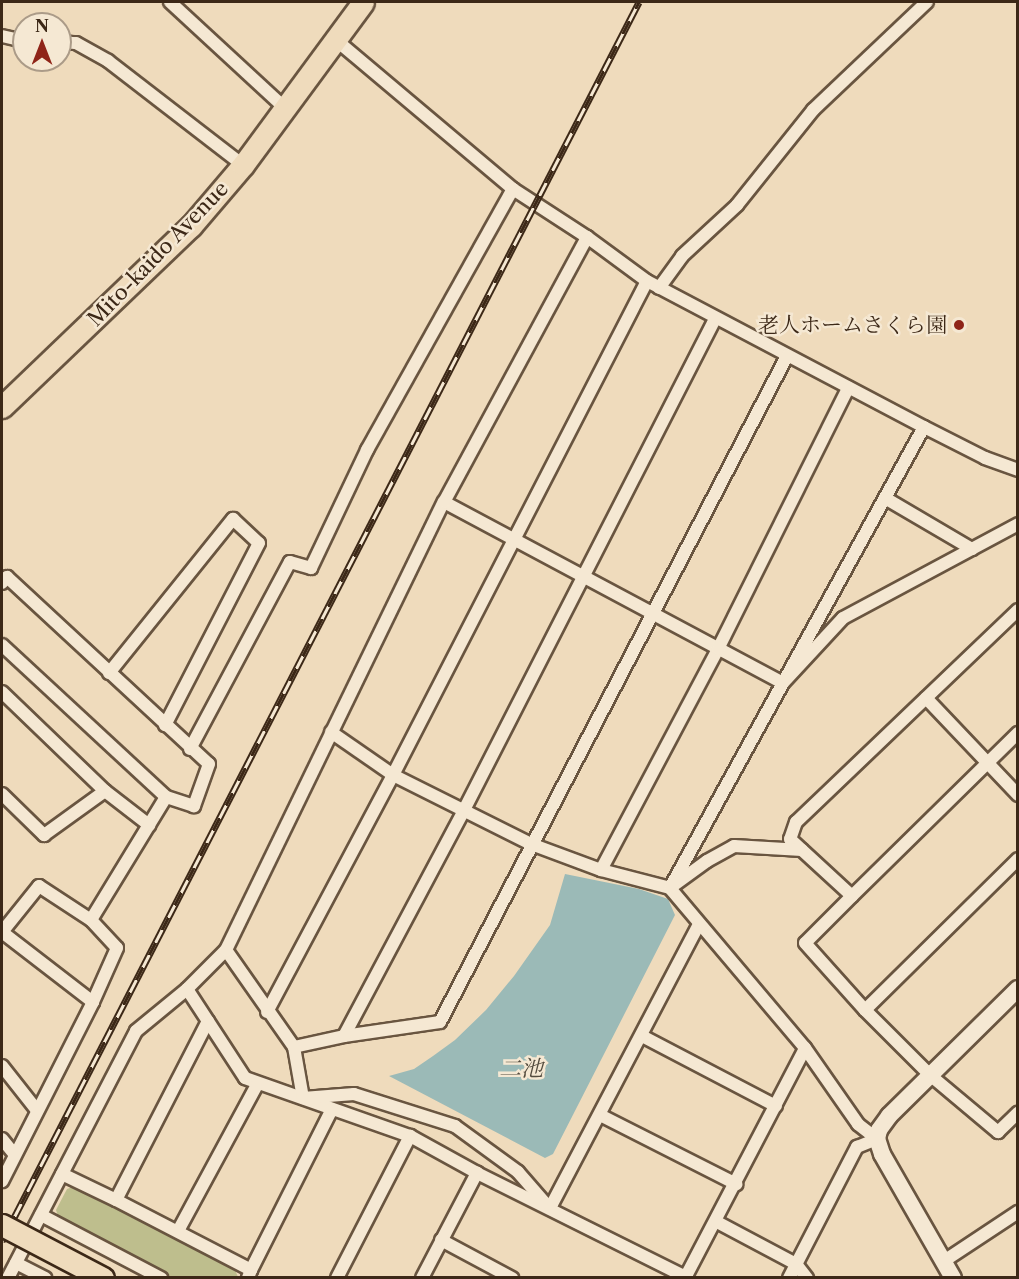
<!DOCTYPE html>
<meta charset="utf-8">
<style>
body{margin:0}
#map{position:relative;width:1019px;height:1279px;overflow:hidden;background:#efdbbc;font-family:"Libre Caslon Text","Noto Serif JP",serif}
div>[style]{position:absolute}
.green>*{inset:0;background:#bebe8d}
.water>*{inset:0;background:#9bbab7}
.roads{filter:drop-shadow(2px 0 #695540) drop-shadow(-2px 0 #695540) drop-shadow(0 2px #695540) drop-shadow(0 -2px #695540)}
.minor>*{height:12px;margin:-6px;padding:0 6px;transform-origin:6px;border-radius:6px;background:#f5e8d3}
.tertiary>*{height:16px;margin:-8px;padding:0 8px;transform-origin:8px;border-radius:8px;background:#f5e8d3}
.trunk>*{height:21px;margin:-10.5px;padding:0 10.5px;transform-origin:10.5px;border-radius:10.5px;background:#efdbbc}
.rail>*{height:7px;margin-top:-3.5px;transform-origin:0;background:repeating-linear-gradient(90deg,#f5e8d3 0 14px,#3c2817 0 28px);box-sizing:border-box;border-block:2px solid #3c2817}
.bridges{filter:drop-shadow(2px 0 #3c2817) drop-shadow(-2px 0 #3c2817) drop-shadow(0 2px #3c2817) drop-shadow(0 -2px #3c2817)}
.trunk-bridge>*{height:21px;margin:-10.5px;padding:0 10.5px;transform-origin:10.5px;border-radius:10.5px;background:#efdbbc}
.dots>*{width:16px;height:16px;translate:-50% -50%;box-sizing:border-box;border:3px solid #f5e8d3;border-radius:50%}
span{translate:-50% -50%;white-space:nowrap;text-align:center;line-height:1.15;-webkit-text-stroke:5px #f5e8d3;paint-order:stroke}
.street-label{font-size:21px;color:#3c2817}
.poi-label{font-size:21px;color:#3c2817}
.right{translate:-100% -50%;text-align:right}
.water-label{font-size:22px;color:#544c3f;font-style:italic}
.frame{position:absolute;inset:0;border:3px solid #3c2817;pointer-events:none}
.north{position:absolute;left:12px;top:12px;width:60px;height:60px;box-sizing:border-box;background:#f5e8d3;border:2px solid #ab9b88;border-radius:50%;rotate:0deg;font-size:16px;font-weight:700;line-height:24px;text-align:center;color:#3c2817}
.north::after{content:'';display:block;margin:auto;width:21px;height:27px;background:#8f2418;clip-path:polygon(50% 0,100% 100%,50% 72%,0 100%)}
</style>
<div id="map">
<div class="green">
<div style="clip-path:polygon(78px 1185px,233px 1265px,238px 1277px,171px 1277px,60px 1222px,56px 1210px,67px 1189px)"></div>
</div>
<div class="water">
<div style="clip-path:polygon(565px 874px,639px 889px,668px 899px,675px 915px,553px 1154px,545px 1158px,389px 1076px,414px 1069px,433px 1056px,455px 1040px,486px 1010px,514px 976px,550px 925px)"></div>
</div>
<div class="roads">
<div class="minor">
<div style="left:170px;top:2px;width:156px;rotate:42.7deg"></div>
<div style="left:2px;top:36px;width:23px;rotate:13deg"></div>
<div style="left:336px;top:40px;width:231px;rotate:40.1deg"></div>
<div style="left:513px;top:189px;width:88px;rotate:33deg"></div>
<div style="left:587px;top:237px;width:74px;rotate:36.3deg"></div>
<div style="left:647px;top:281px;width:313px;rotate:27.8deg"></div>
<div style="left:924px;top:427px;width:68px;rotate:26.9deg"></div>
<div style="left:985px;top:458px;width:35px;rotate:20deg"></div>
<div style="left:60px;top:42px;width:16px;rotate:4deg"></div>
<div style="left:76px;top:43px;width:37px;rotate:29deg"></div>
<div style="left:108px;top:61px;width:170px;rotate:37.6deg"></div>
<div style="left:659px;top:288px;width:39px;rotate:-54deg"></div>
<div style="left:682px;top:256px;width:75px;rotate:-42.8deg"></div>
<div style="left:737px;top:205px;width:122px;rotate:-51.3deg"></div>
<div style="left:813px;top:110px;width:157px;rotate:-43.5deg"></div>
<div style="left:885px;top:498px;width:101px;rotate:30.4deg"></div>
<div style="left:444px;top:502px;width:384px;rotate:28.1deg"></div>
<div style="left:783px;top:683px;width:88px;rotate:-47.3deg"></div>
<div style="left:843px;top:618px;width:199px;rotate:-28.2deg"></div>
<div style="left:2px;top:583px;width:8px;rotate:-50deg"></div>
<div style="left:7px;top:577px;width:275px;rotate:42.8deg"></div>
<div style="left:209px;top:764px;width:45px;rotate:109.7deg"></div>
<div style="left:194px;top:806px;width:29px;rotate:-162deg"></div>
<div style="left:166px;top:797px;width:144px;rotate:121.4deg"></div>
<div style="left:91px;top:920px;width:38px;rotate:47deg"></div>
<div style="left:117px;top:948px;width:59px;rotate:114deg"></div>
<div style="left:93px;top:1002px;width:201px;rotate:116.9deg"></div>
<div style="left:1018px;top:610px;width:307px;rotate:136.3deg"></div>
<div style="left:796px;top:822px;width:18px;rotate:109deg"></div>
<div style="left:790px;top:839px;width:84px;rotate:42.6deg"></div>
<div style="left:852px;top:896px;width:66px;rotate:135deg"></div>
<div style="left:805px;top:943px;width:90px;rotate:48.2deg"></div>
<div style="left:865px;top:1010px;width:92px;rotate:45deg"></div>
<div style="left:930px;top:1075px;width:89px;rotate:40deg"></div>
<div style="left:998px;top:1132px;width:28px;rotate:-44deg"></div>
<div style="left:2px;top:645px;width:224px;rotate:42.8deg"></div>
<div style="left:109px;top:673px;width:198px;rotate:-51.2deg"></div>
<div style="left:233px;top:519px;width:35px;rotate:43deg"></div>
<div style="left:259px;top:543px;width:205px;rotate:117.3deg"></div>
<div style="left:2px;top:692px;width:143px;rotate:43.9deg"></div>
<div style="left:105px;top:791px;width:56px;rotate:37.7deg"></div>
<div style="left:926px;top:698px;width:134px;rotate:46.5deg"></div>
<div style="left:331px;top:732px;width:75px;rotate:34.7deg"></div>
<div style="left:393px;top:775px;width:154px;rotate:26.6deg"></div>
<div style="left:531px;top:844px;width:75px;rotate:20.4deg"></div>
<div style="left:601px;top:870px;width:71px;rotate:14.6deg"></div>
<div style="left:670px;top:888px;width:46px;rotate:-36.1deg"></div>
<div style="left:707px;top:861px;width:31px;rotate:-29deg"></div>
<div style="left:734px;top:846px;width:68px;rotate:3.4deg"></div>
<div style="left:190px;top:749px;width:212px;rotate:-61.9deg"></div>
<div style="left:290px;top:562px;width:22px;rotate:16deg"></div>
<div style="left:311px;top:568px;width:131px;rotate:-64.6deg"></div>
<div style="left:367px;top:450px;width:299px;rotate:-60.8deg"></div>
<div style="left:2px;top:794px;width:59px;rotate:44.3deg"></div>
<div style="left:44px;top:835px;width:75px;rotate:-35.8deg"></div>
<div style="left:601px;top:870px;width:250px;rotate:-62.1deg"></div>
<div style="left:718px;top:649px;width:292px;rotate:-63.5deg"></div>
<div style="left:852px;top:896px;width:233px;rotate:-44.5deg"></div>
<div style="left:2px;top:932px;width:59px;rotate:-51.2deg"></div>
<div style="left:39px;top:886px;width:62px;rotate:33.2deg"></div>
<div style="left:2px;top:932px;width:115px;rotate:37.6deg"></div>
<div style="left:226px;top:950px;width:118px;rotate:55deg"></div>
<div style="left:294px;top:1047px;width:51px;rotate:-12.4deg"></div>
<div style="left:344px;top:1036px;width:97px;rotate:-8.3deg"></div>
<div style="left:440px;top:1022px;width:751px;rotate:-62.48deg"></div>
<div style="left:187px;top:989px;width:106px;rotate:56.9deg"></div>
<div style="left:245px;top:1078px;width:175px;rotate:19.4deg"></div>
<div style="left:410px;top:1136px;width:77px;rotate:28.9deg"></div>
<div style="left:477px;top:1173px;width:233px;rotate:26.5deg"></div>
<div style="left:865px;top:1010px;width:215px;rotate:-44.6deg"></div>
<div style="left:267px;top:1012px;width:268px;rotate:-62deg"></div>
<div style="left:393px;top:775px;width:555px;rotate:-62.79deg"></div>
<div style="left:208px;top:1021px;width:201px;rotate:117.2deg"></div>
<div style="left:116px;top:1200px;width:152px;rotate:27.4deg"></div>
<div style="left:251px;top:1270px;width:9px;rotate:111deg"></div>
<div style="left:344px;top:1036px;width:254px;rotate:-62deg"></div>
<div style="left:463px;top:812px;width:554px;rotate:-62.93deg"></div>
<div style="left:642px;top:1036px;width:151px;rotate:27.6deg"></div>
<div style="left:294px;top:1047px;width:52px;rotate:80deg"></div>
<div style="left:303px;top:1098px;width:51px;rotate:-4.5deg"></div>
<div style="left:354px;top:1094px;width:106px;rotate:17.6deg"></div>
<div style="left:455px;top:1126px;width:78px;rotate:36.1deg"></div>
<div style="left:518px;top:1172px;width:41px;rotate:48.9deg"></div>
<div style="left:2px;top:1066px;width:55px;rotate:51.7deg"></div>
<div style="left:600px;top:1115px;width:153px;rotate:26.9deg"></div>
<div style="left:2px;top:1139px;width:19px;rotate:51deg"></div>
<div style="left:877px;top:1139px;width:24px;rotate:-142deg"></div>
<div style="left:858px;top:1124px;width:93px;rotate:-124.9deg"></div>
<div style="left:805px;top:1048px;width:209px;rotate:-130.2deg"></div>
<div style="left:670px;top:888px;width:526px;rotate:-61.15deg"></div>
<div style="left:62px;top:1174px;width:60px;rotate:25.7deg"></div>
<div style="left:550px;top:1208px;width:321px;rotate:-62.3deg"></div>
<div style="left:41px;top:1215px;width:136px;rotate:27.7deg"></div>
<div style="left:717px;top:1222px;width:89px;rotate:28deg"></div>
<div style="left:796px;top:1264px;width:18px;rotate:52deg"></div>
<div style="left:178px;top:1231px;width:168px;rotate:-61.6deg"></div>
<div style="left:441px;top:1240px;width:81px;rotate:28.2deg"></div>
<div style="left:944px;top:1261px;width:89px;rotate:-33.5deg"></div>
<div style="left:16px;top:1263px;width:33px;rotate:27deg"></div>
<div style="left:251px;top:1270px;width:180px;rotate:-63.3deg"></div>
<div style="left:8px;top:1278px;width:278px;rotate:-62.6deg"></div>
<div style="left:136px;top:1031px;width:66px;rotate:-39.5deg"></div>
<div style="left:187px;top:989px;width:55px;rotate:-45deg"></div>
<div style="left:226px;top:950px;width:498px;rotate:-64.1deg"></div>
<div style="left:444px;top:502px;width:301px;rotate:-61.6deg"></div>
<div style="left:337px;top:1278px;width:160px;rotate:-62.8deg"></div>
<div style="left:422px;top:1278px;width:119px;rotate:-62.4deg"></div>
<div style="left:685px;top:1278px;width:259px;rotate:-62.4deg"></div>
<div style="left:789px;top:1278px;width:148px;rotate:-62.6deg"></div>
<div style="left:857px;top:1147px;width:22px;rotate:-22deg"></div>
</div>
<div class="tertiary">
<div style="left:953px;top:1278px;width:143px;rotate:-119.8deg"></div>
<div style="left:882px;top:1154px;width:16px;rotate:-108deg"></div>
<div style="left:877px;top:1139px;width:9px;rotate:-77deg"></div>
<div style="left:879px;top:1130px;width:17px;rotate:-54deg"></div>
<div style="left:889px;top:1116px;width:181px;rotate:-44.6deg"></div>
</div>
<div class="trunk">
<div style="left:2px;top:407px;width:262px;rotate:-43.8deg"></div>
<div style="left:191px;top:226px;width:80px;rotate:-49.6deg"></div>
<div style="left:243px;top:165px;width:202px;rotate:-53.6deg"></div>
</div>
</div>
<div class="rail">
<div style="left:2px;top:1241px;width:1393px;rotate:-62.79deg"></div>
</div>
<div class="bridges">
<div class="trunk-bridge">
<div style="left:2px;top:1225px;width:114px;rotate:27.7deg"></div>
</div>
</div>
<div class="dots">
<div style="left:959px;top:325px;background:#8f2418"></div>
</div>
<div class="street-label">
<span style="left:158px;top:254px;rotate:-46deg">Mito-kaido Avenue</span>
</div>
<div class="poi-label">
<span class="right" style="left:947px;top:325px">老人ホームさくら園</span>
</div>
<div class="water-label">
<span style="left:521px;top:1069px">二池</span>
</div>
<div class="frame"></div>
<div class="north">N</div>
</div>
